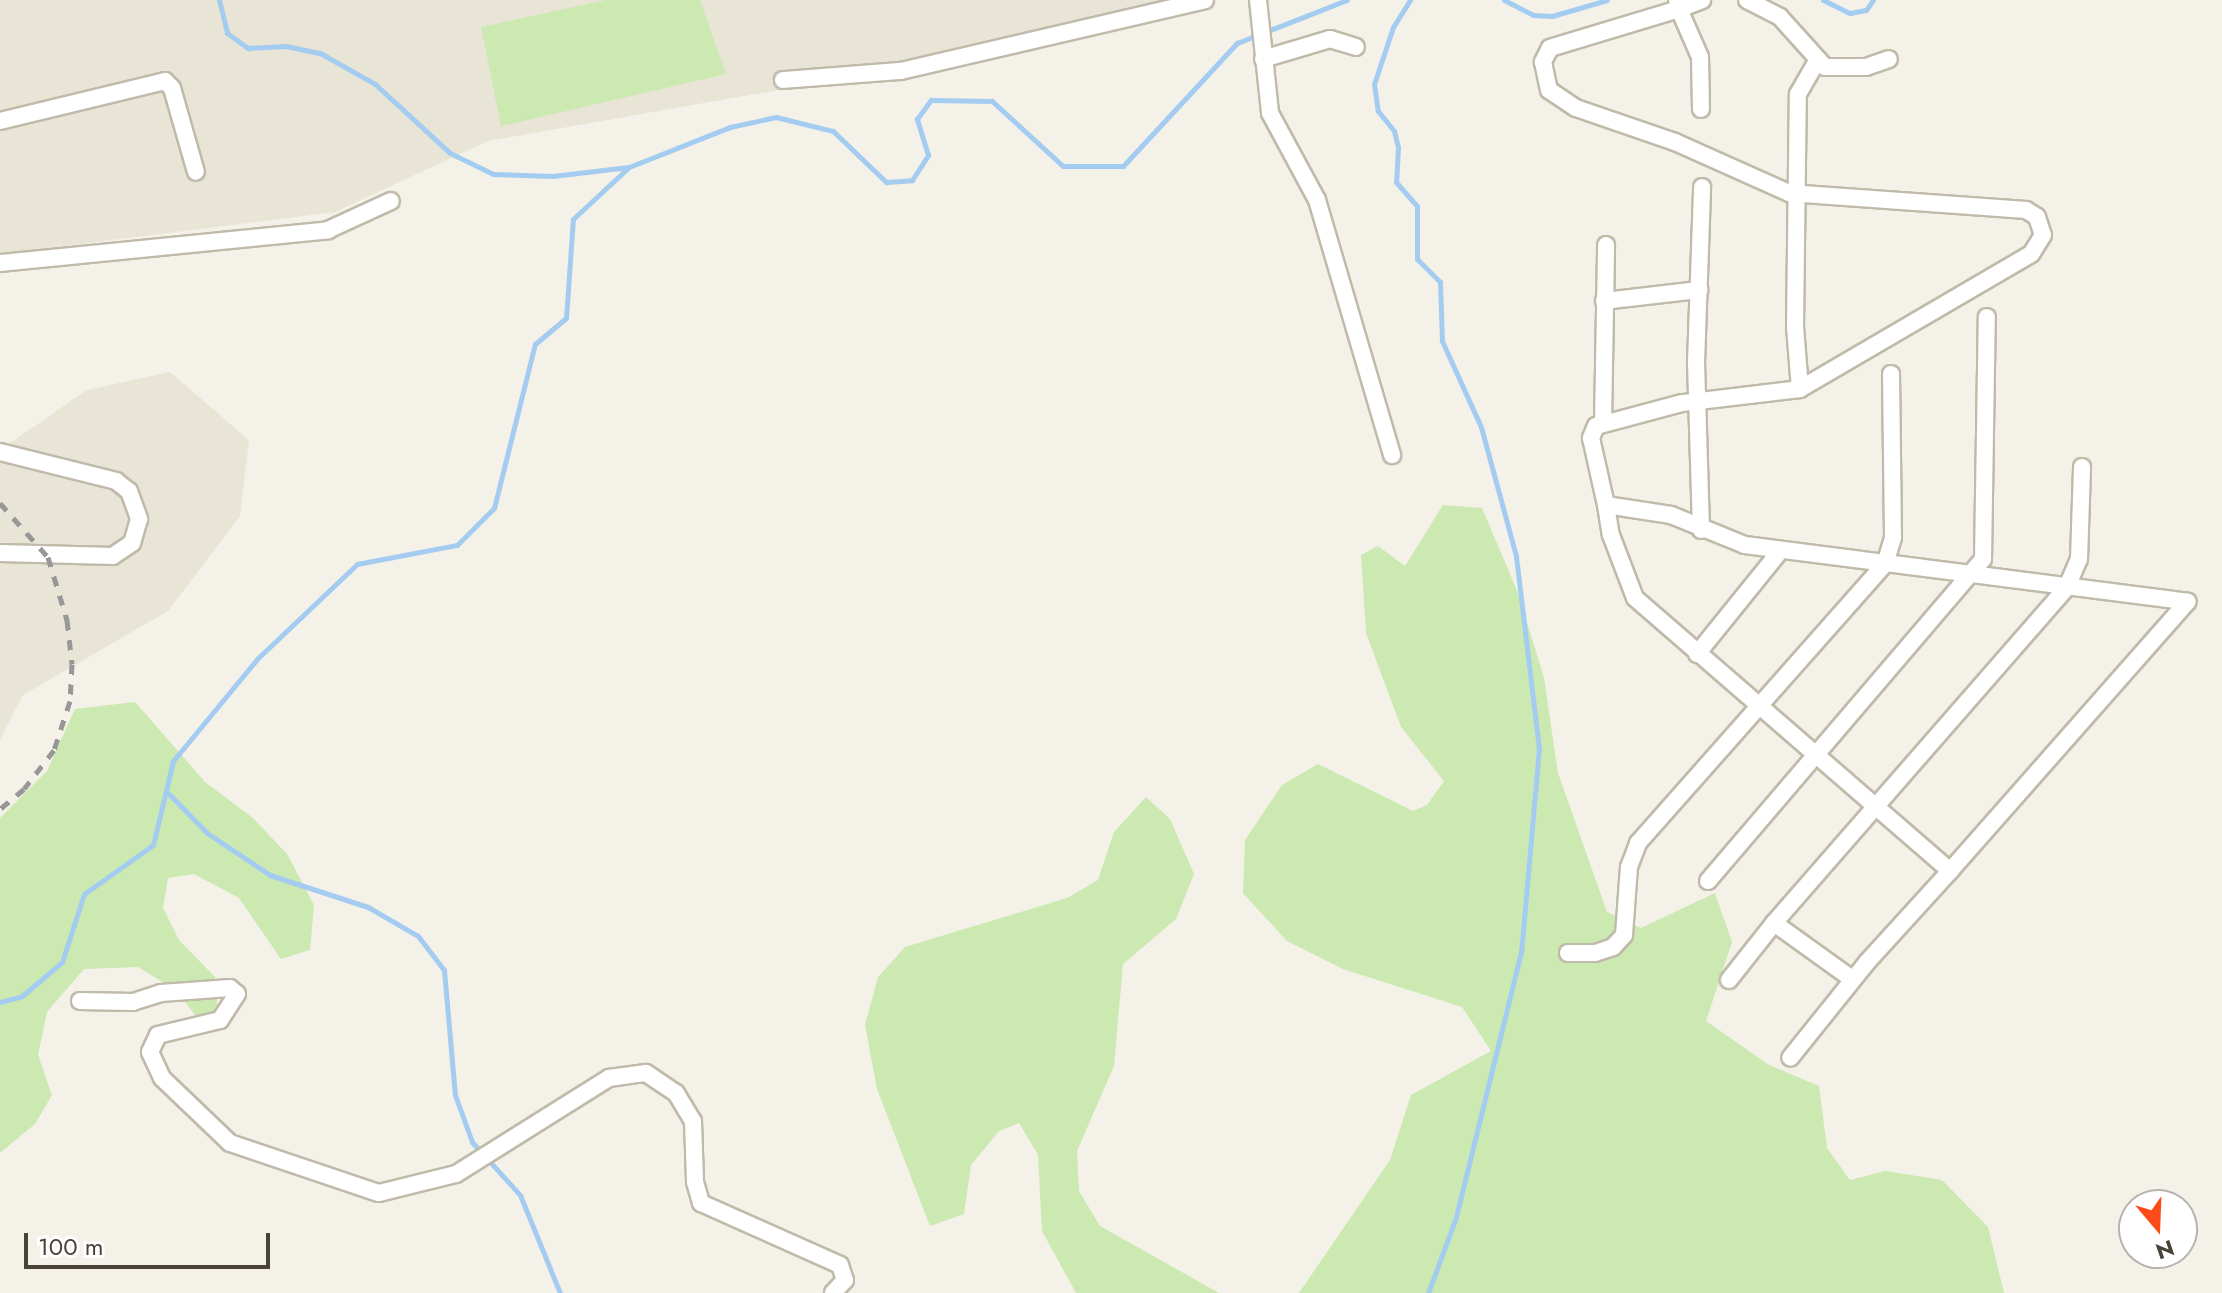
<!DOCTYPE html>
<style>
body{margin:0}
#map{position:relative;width:2222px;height:1293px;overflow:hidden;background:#f4f1e8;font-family:Jost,sans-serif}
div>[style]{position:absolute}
.residential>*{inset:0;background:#e8e4d6}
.green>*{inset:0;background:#cbe9b1}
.stream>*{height:5px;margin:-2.5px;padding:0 2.5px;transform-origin:2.5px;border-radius:2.5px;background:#a4ccf1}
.roads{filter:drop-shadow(2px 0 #c0baaa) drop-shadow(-2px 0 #c0baaa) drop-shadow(0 2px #c0baaa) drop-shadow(0 -2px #c0baaa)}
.minor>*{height:16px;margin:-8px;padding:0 8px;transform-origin:8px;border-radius:8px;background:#fff}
.rail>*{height:5px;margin-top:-2.5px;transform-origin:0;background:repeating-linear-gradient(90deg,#979797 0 10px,transparent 0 20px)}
span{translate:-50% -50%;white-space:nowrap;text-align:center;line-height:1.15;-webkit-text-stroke:6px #fff;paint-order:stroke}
.north{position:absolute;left:2118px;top:1189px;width:80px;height:80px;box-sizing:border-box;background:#fff;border:2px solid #b6b3af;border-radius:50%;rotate:161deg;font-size:22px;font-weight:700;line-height:32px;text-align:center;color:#484237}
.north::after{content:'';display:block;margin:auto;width:28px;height:36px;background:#fc4b17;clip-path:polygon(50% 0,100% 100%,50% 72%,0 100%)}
.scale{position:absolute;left:24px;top:1233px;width:246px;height:36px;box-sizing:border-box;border:4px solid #484237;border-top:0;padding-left:10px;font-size:24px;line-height:28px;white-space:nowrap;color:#484237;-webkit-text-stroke:6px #fff;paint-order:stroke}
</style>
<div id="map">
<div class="residential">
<div style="clip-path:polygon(0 0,1182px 0,904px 68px,488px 141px,335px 212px,0 254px)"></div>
<div style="clip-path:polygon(170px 372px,249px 440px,240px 516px,168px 611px,23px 695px,0 740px,0 450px,87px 390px)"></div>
</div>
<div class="green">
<div style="clip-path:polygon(606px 0,700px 0,726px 74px,501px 126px,481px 27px)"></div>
<div style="clip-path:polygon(1443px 505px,1482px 508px,1518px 593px,1544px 678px,1558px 773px,1607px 912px,1641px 928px,1715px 893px,1732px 942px,1706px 1021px,1769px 1065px,1819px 1086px,1827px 1148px,1850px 1180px,1885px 1171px,1942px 1180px,1988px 1227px,2004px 1293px,1299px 1293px,1390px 1160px,1411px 1095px,1491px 1051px,1462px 1007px,1343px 969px,1287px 941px,1243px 893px,1245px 840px,1282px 785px,1318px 764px,1413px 811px,1427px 805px,1444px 781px,1401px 727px,1366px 633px,1361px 555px,1378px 546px,1405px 566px)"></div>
<div style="clip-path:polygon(135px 702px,205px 782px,253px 818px,287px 854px,314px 905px,310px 950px,281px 959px,239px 898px,194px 874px,168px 878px,163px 908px,179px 940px,215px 977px,218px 1015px,198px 1019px,176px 990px,138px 967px,84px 969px,47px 1012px,38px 1055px,52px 1095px,35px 1124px,0 1153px,0 818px,47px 771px,75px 709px)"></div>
<div style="clip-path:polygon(1146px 797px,1170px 819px,1194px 874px,1176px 919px,1123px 964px,1114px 1066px,1077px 1151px,1079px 1191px,1100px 1226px,1219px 1293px,1076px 1293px,1042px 1231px,1038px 1155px,1019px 1123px,999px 1131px,971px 1165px,964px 1214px,930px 1226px,877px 1089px,865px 1025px,878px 977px,905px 947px,1067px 898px,1098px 880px,1114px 832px)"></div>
</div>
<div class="stream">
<div style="left:219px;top:0;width:34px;rotate:76deg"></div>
<div style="left:227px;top:33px;width:26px;rotate:36deg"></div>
<div style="left:248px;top:48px;width:38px;rotate:-3deg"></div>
<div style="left:286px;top:46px;width:35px;rotate:12deg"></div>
<div style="left:320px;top:53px;width:63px;rotate:29.4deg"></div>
<div style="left:375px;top:84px;width:102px;rotate:42.6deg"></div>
<div style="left:450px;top:153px;width:48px;rotate:26deg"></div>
<div style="left:493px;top:174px;width:60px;rotate:1.9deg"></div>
<div style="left:553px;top:176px;width:76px;rotate:-6.8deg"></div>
<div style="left:1410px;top:0;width:32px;rotate:122deg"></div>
<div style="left:1393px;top:27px;width:60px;rotate:108.4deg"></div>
<div style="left:1374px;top:84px;width:27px;rotate:82deg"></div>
<div style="left:1378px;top:111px;width:26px;rotate:51deg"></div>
<div style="left:1394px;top:131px;width:16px;rotate:76deg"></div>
<div style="left:1398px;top:147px;width:35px;rotate:93deg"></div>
<div style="left:1396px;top:182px;width:32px;rotate:49deg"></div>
<div style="left:1417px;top:206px;width:53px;rotate:90deg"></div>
<div style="left:1417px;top:259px;width:33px;rotate:45deg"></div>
<div style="left:1440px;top:282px;width:59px;rotate:88.1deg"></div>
<div style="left:1442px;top:341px;width:94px;rotate:65.6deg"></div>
<div style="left:1481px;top:427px;width:134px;rotate:74.8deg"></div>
<div style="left:1516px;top:556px;width:193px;rotate:83.2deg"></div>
<div style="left:1539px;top:748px;width:205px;rotate:95deg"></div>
<div style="left:1521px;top:952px;width:276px;rotate:103.8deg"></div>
<div style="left:1455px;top:1220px;width:78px;rotate:110.3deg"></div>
<div style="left:1504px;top:0;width:33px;rotate:27deg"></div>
<div style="left:1533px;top:15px;width:19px;rotate:3deg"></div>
<div style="left:1552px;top:16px;width:57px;rotate:-16.2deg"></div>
<div style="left:1823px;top:0;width:30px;rotate:26deg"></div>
<div style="left:1850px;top:13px;width:16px;rotate:-11deg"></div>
<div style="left:1866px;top:10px;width:12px;rotate:-55deg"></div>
<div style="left:168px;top:793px;width:56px;rotate:45.7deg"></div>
<div style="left:207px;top:833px;width:76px;rotate:33.7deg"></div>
<div style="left:270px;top:875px;width:103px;rotate:18.1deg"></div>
<div style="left:368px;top:907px;width:58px;rotate:30.1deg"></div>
<div style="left:418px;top:936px;width:43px;rotate:52.6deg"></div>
<div style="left:444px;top:970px;width:125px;rotate:85deg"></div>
<div style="left:455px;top:1095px;width:50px;rotate:70.1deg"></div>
<div style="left:472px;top:1142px;width:72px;rotate:47.8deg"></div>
<div style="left:520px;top:1195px;width:106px;rotate:67.8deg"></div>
<div style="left:0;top:1002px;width:23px;rotate:-15deg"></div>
<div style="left:22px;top:996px;width:52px;rotate:-40.4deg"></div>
<div style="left:62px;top:962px;width:71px;rotate:-72.1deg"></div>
<div style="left:84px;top:894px;width:85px;rotate:-35.4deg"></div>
<div style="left:153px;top:845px;width:86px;rotate:-76.6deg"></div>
<div style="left:173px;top:761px;width:134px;rotate:-50.5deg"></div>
<div style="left:258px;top:658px;width:137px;rotate:-43.5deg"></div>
<div style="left:357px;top:564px;width:102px;rotate:-10.8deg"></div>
<div style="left:457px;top:545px;width:52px;rotate:-45deg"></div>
<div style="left:494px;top:508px;width:169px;rotate:-76deg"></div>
<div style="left:535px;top:344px;width:40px;rotate:-40deg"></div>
<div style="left:566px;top:318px;width:99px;rotate:-86deg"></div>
<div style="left:573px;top:219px;width:76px;rotate:-42.9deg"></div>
<div style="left:629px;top:167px;width:109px;rotate:-21.6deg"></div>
<div style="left:730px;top:127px;width:47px;rotate:-12.3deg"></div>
<div style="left:776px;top:117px;width:59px;rotate:13.8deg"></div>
<div style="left:833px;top:131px;width:74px;rotate:43.9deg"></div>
<div style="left:886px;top:182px;width:26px;rotate:-4deg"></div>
<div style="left:912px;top:180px;width:30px;rotate:-57deg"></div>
<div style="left:928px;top:155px;width:38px;rotate:-107deg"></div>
<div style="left:917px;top:119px;width:24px;rotate:-54deg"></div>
<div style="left:931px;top:100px;width:61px;rotate:0.9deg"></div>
<div style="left:992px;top:101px;width:96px;rotate:42.5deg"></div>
<div style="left:1063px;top:166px;width:60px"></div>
<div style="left:1123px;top:166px;width:168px;rotate:-47.2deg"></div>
<div style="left:1237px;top:43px;width:118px;rotate:-21.4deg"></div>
</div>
<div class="roads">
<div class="minor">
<div style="left:1258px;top:0;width:114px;rotate:83.9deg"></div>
<div style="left:1270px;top:113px;width:99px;rotate:61.6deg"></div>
<div style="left:1317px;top:200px;width:266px;rotate:73.6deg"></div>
<div style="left:1677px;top:0;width:9px;rotate:77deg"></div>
<div style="left:1679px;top:9px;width:135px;rotate:163.2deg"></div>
<div style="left:1550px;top:48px;width:16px;rotate:117deg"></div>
<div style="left:1543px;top:62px;width:29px;rotate:78deg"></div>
<div style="left:1549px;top:90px;width:32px;rotate:34deg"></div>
<div style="left:1576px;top:108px;width:105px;rotate:19deg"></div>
<div style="left:1675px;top:142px;width:125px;rotate:24.1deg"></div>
<div style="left:1789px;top:193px;width:238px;rotate:4.1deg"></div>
<div style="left:2026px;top:210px;width:13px;rotate:32deg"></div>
<div style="left:2037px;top:217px;width:19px;rotate:72deg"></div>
<div style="left:2043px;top:235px;width:22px;rotate:122deg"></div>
<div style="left:2031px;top:254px;width:268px;rotate:149.7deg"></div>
<div style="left:1800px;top:389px;width:119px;rotate:173.2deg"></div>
<div style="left:1682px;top:403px;width:89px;rotate:165deg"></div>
<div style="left:1596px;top:426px;width:13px;rotate:113deg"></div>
<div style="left:1591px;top:438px;width:69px;rotate:77.4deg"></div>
<div style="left:1606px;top:505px;width:66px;rotate:8.7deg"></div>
<div style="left:1671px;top:515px;width:80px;rotate:22.1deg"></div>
<div style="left:1745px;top:545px;width:446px;rotate:7.3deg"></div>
<div style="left:1747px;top:0;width:37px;rotate:27deg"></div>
<div style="left:1780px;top:17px;width:67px;rotate:48deg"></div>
<div style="left:1825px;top:67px;width:41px"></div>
<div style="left:1866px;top:67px;width:24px;rotate:-19deg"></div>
<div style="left:1263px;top:59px;width:70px;rotate:-16.6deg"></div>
<div style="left:1330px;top:39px;width:27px;rotate:17deg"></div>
<div style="left:783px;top:80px;width:118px;rotate:-4.4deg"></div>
<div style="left:901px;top:71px;width:312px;rotate:-13.1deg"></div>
<div style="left:1701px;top:109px;width:52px;rotate:-91.1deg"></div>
<div style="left:1700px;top:57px;width:52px;rotate:-113.6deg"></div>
<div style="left:1679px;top:9px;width:25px;rotate:-21deg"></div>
<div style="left:0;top:121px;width:170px;rotate:-13.6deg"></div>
<div style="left:165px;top:81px;width:10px;rotate:45deg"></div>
<div style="left:172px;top:88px;width:87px;rotate:74.1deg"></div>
<div style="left:0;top:263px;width:330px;rotate:-5.7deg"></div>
<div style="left:328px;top:230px;width:69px;rotate:-24.7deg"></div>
<div style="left:1604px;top:301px;width:96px;rotate:-6.6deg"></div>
<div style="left:1800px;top:389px;width:62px;rotate:-94.6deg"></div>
<div style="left:1795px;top:327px;width:233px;rotate:-89.3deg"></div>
<div style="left:1798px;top:94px;width:38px;rotate:-60deg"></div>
<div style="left:1603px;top:423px;width:178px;rotate:-89deg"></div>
<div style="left:0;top:452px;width:120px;rotate:14deg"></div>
<div style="left:116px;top:481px;width:16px;rotate:38deg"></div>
<div style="left:129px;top:491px;width:30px;rotate:70deg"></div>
<div style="left:139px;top:519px;width:25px;rotate:106deg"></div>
<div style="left:132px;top:543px;width:23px;rotate:146deg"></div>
<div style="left:113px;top:556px;width:113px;rotate:-178.5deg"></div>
<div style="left:1606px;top:505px;width:30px;rotate:81deg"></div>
<div style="left:1611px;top:535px;width:67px;rotate:69.1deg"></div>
<div style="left:1635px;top:598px;width:417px;rotate:40.9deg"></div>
<div style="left:1950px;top:871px;width:122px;rotate:132.3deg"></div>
<div style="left:1868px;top:961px;width:124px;rotate:128.8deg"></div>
<div style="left:1701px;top:530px;width:167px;rotate:-91.7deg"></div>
<div style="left:1696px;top:363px;width:176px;rotate:-88deg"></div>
<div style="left:1697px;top:654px;width:134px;rotate:-51.1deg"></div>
<div style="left:1950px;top:871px;width:359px;rotate:-48.6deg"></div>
<div style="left:1708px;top:881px;width:423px;rotate:-49.5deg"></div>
<div style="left:1983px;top:559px;width:242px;rotate:-89.1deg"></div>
<div style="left:1568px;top:953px;width:27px"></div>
<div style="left:1595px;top:953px;width:19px;rotate:-18deg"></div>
<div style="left:1613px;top:947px;width:16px;rotate:-47deg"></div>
<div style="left:1624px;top:935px;width:68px;rotate:-85.8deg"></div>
<div style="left:1629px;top:867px;width:26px;rotate:-69deg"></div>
<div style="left:1638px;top:843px;width:373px;rotate:-48.5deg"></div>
<div style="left:1885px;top:564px;width:28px;rotate:-73deg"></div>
<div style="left:1893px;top:537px;width:163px;rotate:-90.7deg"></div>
<div style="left:1852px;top:979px;width:96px;rotate:-144.3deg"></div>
<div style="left:1774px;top:923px;width:446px;rotate:-48.9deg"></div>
<div style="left:2067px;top:587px;width:30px;rotate:-67deg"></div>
<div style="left:2079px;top:559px;width:92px;rotate:-88.1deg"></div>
<div style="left:1729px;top:980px;width:73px;rotate:-51.7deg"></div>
<div style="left:80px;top:1001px;width:53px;rotate:1.1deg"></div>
<div style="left:133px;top:1002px;width:29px;rotate:-18deg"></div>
<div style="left:161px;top:993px;width:69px;rotate:-4.1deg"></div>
<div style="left:230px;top:988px;width:9px;rotate:41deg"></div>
<div style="left:237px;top:994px;width:31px;rotate:123deg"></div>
<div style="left:220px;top:1020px;width:64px;rotate:166.4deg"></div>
<div style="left:158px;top:1035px;width:19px;rotate:115deg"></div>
<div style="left:150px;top:1052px;width:29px;rotate:65deg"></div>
<div style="left:162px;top:1078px;width:94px;rotate:43.7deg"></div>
<div style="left:230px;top:1143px;width:157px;rotate:18.6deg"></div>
<div style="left:379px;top:1193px;width:79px;rotate:-13.9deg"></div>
<div style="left:456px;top:1174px;width:181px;rotate:-32.1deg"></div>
<div style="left:609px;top:1078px;width:37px;rotate:-8deg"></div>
<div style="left:646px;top:1073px;width:36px;rotate:34deg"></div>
<div style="left:676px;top:1093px;width:33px;rotate:59deg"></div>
<div style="left:693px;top:1121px;width:61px;rotate:88.1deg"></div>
<div style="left:695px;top:1182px;width:22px;rotate:74deg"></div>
<div style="left:701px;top:1203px;width:152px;rotate:24deg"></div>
<div style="left:840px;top:1265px;width:16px;rotate:72deg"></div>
<div style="left:845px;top:1280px;width:18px;rotate:133deg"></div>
</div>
</div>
<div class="rail">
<div style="left:0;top:503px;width:72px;rotate:48.4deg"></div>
<div style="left:48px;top:557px;width:66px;rotate:73.2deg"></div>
<div style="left:67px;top:620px;width:44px;rotate:83.5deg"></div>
<div style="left:72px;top:664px;width:37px;rotate:93deg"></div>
<div style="left:70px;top:701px;width:52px;rotate:108.1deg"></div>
<div style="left:54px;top:750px;width:49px;rotate:127.6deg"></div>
<div style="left:24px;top:789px;width:31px;rotate:140deg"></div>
</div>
<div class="north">N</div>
<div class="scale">100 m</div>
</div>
